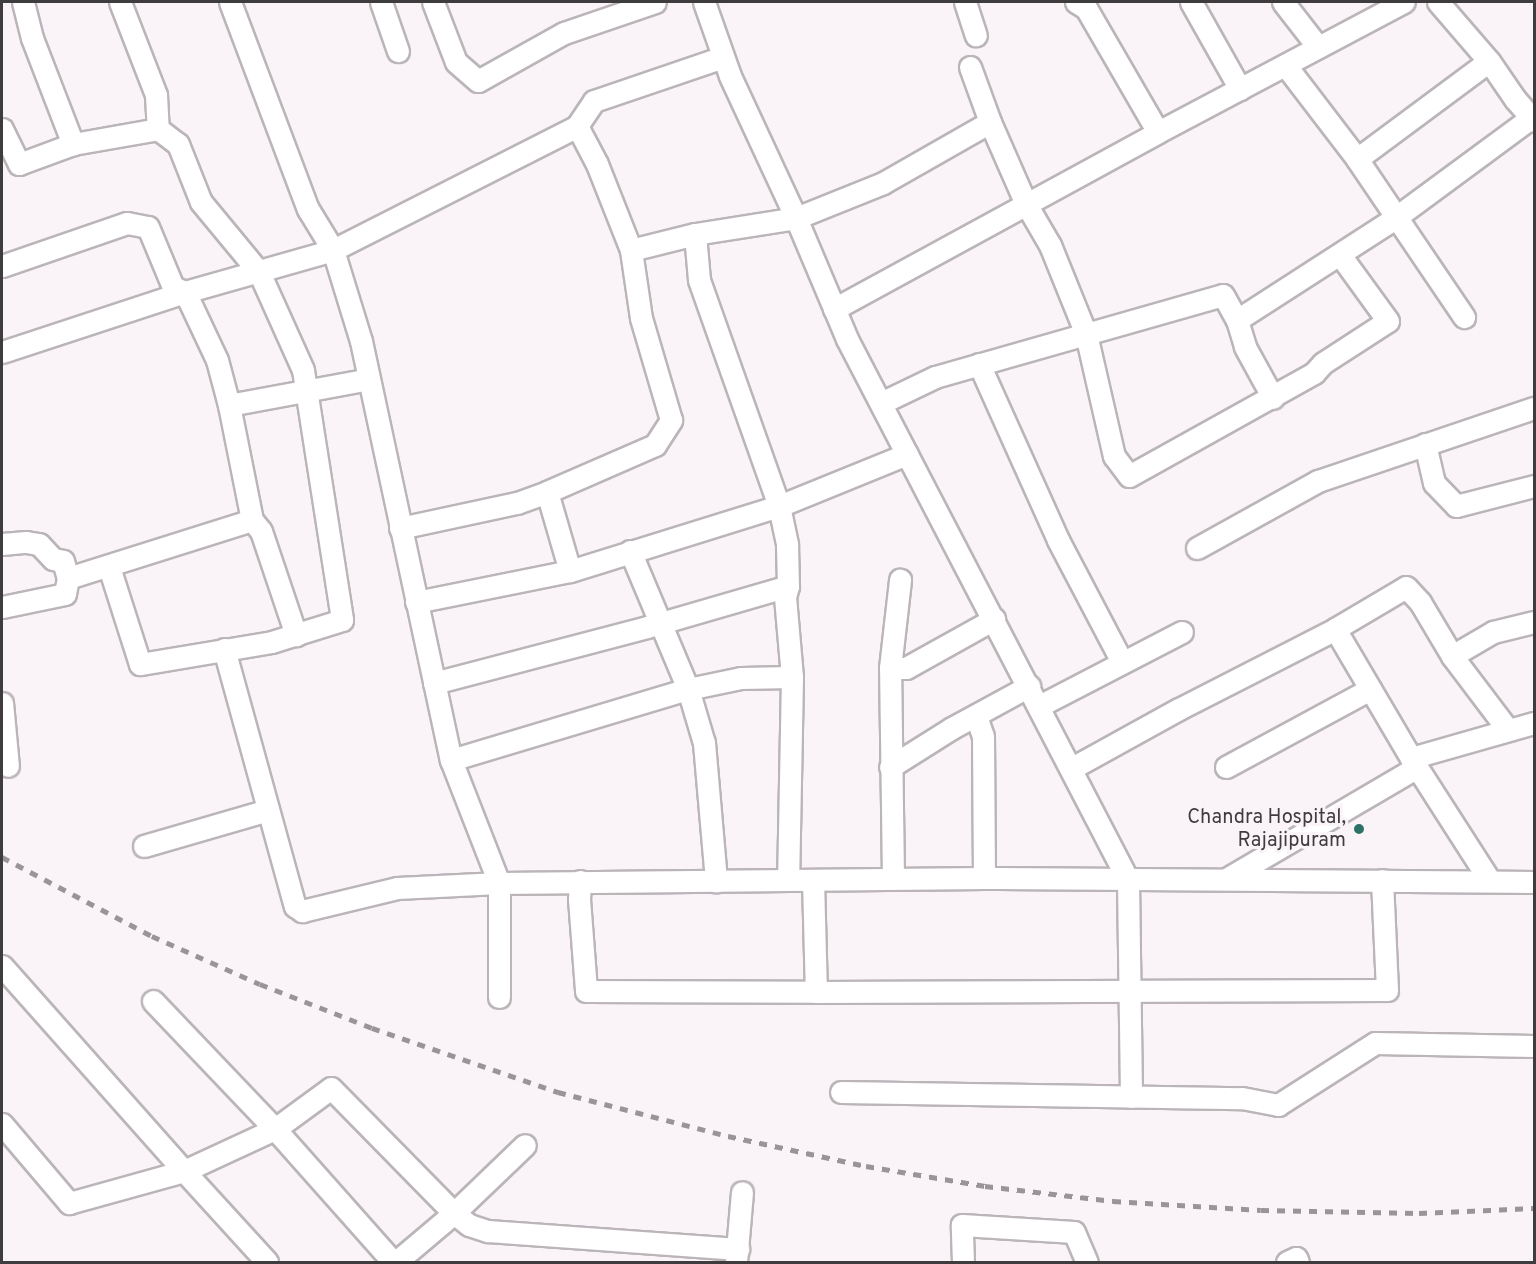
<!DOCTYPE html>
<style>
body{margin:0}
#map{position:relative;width:1536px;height:1264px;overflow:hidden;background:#faf4f9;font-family:Overpass,sans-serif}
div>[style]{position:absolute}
.roads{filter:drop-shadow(2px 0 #bbb5ba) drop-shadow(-2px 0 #bbb5ba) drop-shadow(0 2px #bbb5ba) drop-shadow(0 -2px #bbb5ba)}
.minor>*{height:21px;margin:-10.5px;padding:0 10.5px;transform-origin:10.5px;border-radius:10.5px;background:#fff}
.rail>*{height:4.5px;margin-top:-2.25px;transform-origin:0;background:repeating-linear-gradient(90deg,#999498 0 8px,transparent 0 16px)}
.dots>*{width:16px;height:16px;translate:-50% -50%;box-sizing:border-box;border:3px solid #faf4f9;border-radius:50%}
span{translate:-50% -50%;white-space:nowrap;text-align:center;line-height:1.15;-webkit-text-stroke:6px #faf4f9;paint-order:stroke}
.poi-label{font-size:20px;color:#3f3c3e}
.right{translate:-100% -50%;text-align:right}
.frame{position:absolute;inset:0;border:3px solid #3f3c3e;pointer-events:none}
</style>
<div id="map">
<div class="roads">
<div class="minor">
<div style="left:23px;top:2px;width:37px;rotate:76deg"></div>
<div style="left:32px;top:38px;width:114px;rotate:68.9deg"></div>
<div style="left:120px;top:2px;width:100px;rotate:68.8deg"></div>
<div style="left:156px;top:95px;width:34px;rotate:87deg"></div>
<div style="left:230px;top:2px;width:221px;rotate:69.4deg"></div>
<div style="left:308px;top:209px;width:48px;rotate:58.6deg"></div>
<div style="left:333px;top:250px;width:95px;rotate:72.9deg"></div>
<div style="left:361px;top:341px;width:429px;rotate:77.9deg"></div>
<div style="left:451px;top:760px;width:132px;rotate:68.7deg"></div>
<div style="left:499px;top:883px;width:485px;rotate:-0.6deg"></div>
<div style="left:984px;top:878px;width:550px;rotate:0.42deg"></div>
<div style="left:381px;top:2px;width:52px;rotate:70.9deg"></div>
<div style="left:433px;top:2px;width:64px;rotate:69deg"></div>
<div style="left:456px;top:62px;width:29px;rotate:41deg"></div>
<div style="left:478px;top:81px;width:98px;rotate:-29.2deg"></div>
<div style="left:564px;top:33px;width:96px;rotate:-18.8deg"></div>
<div style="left:704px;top:2px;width:78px;rotate:70.6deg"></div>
<div style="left:730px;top:76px;width:157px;rotate:65.1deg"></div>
<div style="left:796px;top:218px;width:131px;rotate:67.1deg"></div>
<div style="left:847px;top:339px;width:610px;rotate:62.55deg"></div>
<div style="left:1128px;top:880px;width:217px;rotate:89.2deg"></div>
<div style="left:965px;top:2px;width:35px;rotate:72deg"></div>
<div style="left:1076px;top:2px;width:12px;rotate:31deg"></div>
<div style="left:1086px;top:8px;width:143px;rotate:59.9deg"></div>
<div style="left:1191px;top:2px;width:100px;rotate:60.6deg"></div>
<div style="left:1283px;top:2px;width:57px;rotate:52.1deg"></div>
<div style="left:1438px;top:2px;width:78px;rotate:49.2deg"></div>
<div style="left:1489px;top:61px;width:46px;rotate:55.6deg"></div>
<div style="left:1515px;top:99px;width:29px;rotate:49deg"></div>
<div style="left:1286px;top:66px;width:117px;rotate:52.6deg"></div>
<div style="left:1357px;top:159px;width:191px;rotate:55.9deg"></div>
<div style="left:970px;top:67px;width:59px;rotate:70deg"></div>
<div style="left:990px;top:122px;width:90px;rotate:66.3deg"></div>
<div style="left:1026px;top:204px;width:48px;rotate:59.7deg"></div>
<div style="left:1050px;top:245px;width:96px;rotate:68deg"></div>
<div style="left:1086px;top:334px;width:125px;rotate:77.1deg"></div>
<div style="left:1114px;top:456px;width:25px;rotate:53deg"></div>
<div style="left:1129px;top:476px;width:212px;rotate:-29.1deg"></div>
<div style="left:1314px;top:373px;width:13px;rotate:-48deg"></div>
<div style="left:1323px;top:363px;width:77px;rotate:-32.9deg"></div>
<div style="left:1388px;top:321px;width:82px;rotate:-126deg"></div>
<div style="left:2px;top:129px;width:39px;rotate:64deg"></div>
<div style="left:19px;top:164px;width:58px;rotate:-20.3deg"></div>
<div style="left:73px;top:144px;width:86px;rotate:-10deg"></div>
<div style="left:158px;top:129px;width:25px;rotate:37deg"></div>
<div style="left:178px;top:144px;width:62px;rotate:68.4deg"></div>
<div style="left:201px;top:202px;width:91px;rotate:50.4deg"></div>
<div style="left:259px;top:272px;width:107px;rotate:65.8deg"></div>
<div style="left:303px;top:370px;width:253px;rotate:81.1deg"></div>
<div style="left:342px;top:620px;width:73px;rotate:162.6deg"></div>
<div style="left:272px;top:642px;width:134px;rotate:170.5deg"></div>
<div style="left:140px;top:664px;width:102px;rotate:-107.7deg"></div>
<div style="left:1357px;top:159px;width:164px;rotate:-36.6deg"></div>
<div style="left:695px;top:234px;width:46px;rotate:85deg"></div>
<div style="left:699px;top:280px;width:240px;rotate:70.5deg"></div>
<div style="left:779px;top:506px;width:40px;rotate:78deg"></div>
<div style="left:787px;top:545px;width:41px;rotate:88.6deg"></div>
<div style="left:788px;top:586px;width:11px;rotate:105deg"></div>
<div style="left:785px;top:597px;width:80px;rotate:85deg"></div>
<div style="left:792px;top:677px;width:203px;rotate:91.1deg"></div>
<div style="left:631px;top:250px;width:66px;rotate:-14deg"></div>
<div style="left:695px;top:234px;width:102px;rotate:-9deg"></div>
<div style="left:796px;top:218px;width:94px;rotate:-21.9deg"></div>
<div style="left:883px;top:183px;width:123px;rotate:-29.7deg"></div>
<div style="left:2px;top:266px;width:132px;rotate:-19deg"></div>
<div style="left:127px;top:223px;width:21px;rotate:11deg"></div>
<div style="left:148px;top:227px;width:65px;rotate:67.4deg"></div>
<div style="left:173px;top:287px;width:13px;rotate:23deg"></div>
<div style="left:185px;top:292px;width:75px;rotate:64.8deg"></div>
<div style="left:217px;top:360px;width:47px;rotate:75.1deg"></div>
<div style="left:229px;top:405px;width:117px;rotate:78.7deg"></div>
<div style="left:834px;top:309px;width:369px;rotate:-28.6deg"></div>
<div style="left:1158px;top:132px;width:278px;rotate:-27.9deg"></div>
<div style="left:1237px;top:320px;width:188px;rotate:-32.8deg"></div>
<div style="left:1395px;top:218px;width:170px;rotate:-36.4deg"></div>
<div style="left:2px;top:352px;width:193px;rotate:-18.2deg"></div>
<div style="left:185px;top:292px;width:154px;rotate:-15.8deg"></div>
<div style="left:333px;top:250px;width:274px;rotate:-26.9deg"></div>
<div style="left:577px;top:126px;width:30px;rotate:-56deg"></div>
<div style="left:594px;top:101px;width:136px;rotate:-18.8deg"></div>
<div style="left:979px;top:364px;width:193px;rotate:65.8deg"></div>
<div style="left:1058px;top:540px;width:138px;rotate:62.3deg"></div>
<div style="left:881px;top:403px;width:60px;rotate:-25.7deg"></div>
<div style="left:935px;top:377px;width:299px;rotate:-15.9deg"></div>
<div style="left:1223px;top:295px;width:29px;rotate:61deg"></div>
<div style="left:1237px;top:320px;width:28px;rotate:73deg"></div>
<div style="left:1245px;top:347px;width:58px;rotate:61.2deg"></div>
<div style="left:229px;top:405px;width:142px;rotate:-10.5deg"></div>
<div style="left:1425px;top:444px;width:40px;rotate:77deg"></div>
<div style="left:1434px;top:483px;width:32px;rotate:46deg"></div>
<div style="left:1456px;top:506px;width:81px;rotate:-14.4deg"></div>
<div style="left:547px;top:492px;width:82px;rotate:73.8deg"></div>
<div style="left:400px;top:528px;width:120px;rotate:-12.1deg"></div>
<div style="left:517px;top:503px;width:32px;rotate:-20deg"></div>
<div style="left:547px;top:492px;width:118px;rotate:-23.5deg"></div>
<div style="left:655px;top:445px;width:30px;rotate:-57deg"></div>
<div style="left:671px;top:420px;width:106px;rotate:-106.4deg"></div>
<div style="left:641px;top:318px;width:69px;rotate:-98.4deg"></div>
<div style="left:631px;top:250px;width:92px;rotate:-111.6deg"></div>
<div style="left:597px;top:164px;width:43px;rotate:-117.8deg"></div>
<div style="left:2px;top:544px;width:24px;rotate:-5deg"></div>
<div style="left:26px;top:542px;width:13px;rotate:9deg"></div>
<div style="left:39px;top:544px;width:21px;rotate:47deg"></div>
<div style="left:53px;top:559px;width:10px;rotate:11deg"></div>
<div style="left:63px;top:561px;width:18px;rotate:74deg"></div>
<div style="left:68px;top:578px;width:16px;rotate:101deg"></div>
<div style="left:65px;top:594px;width:64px;rotate:168.3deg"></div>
<div style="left:1197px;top:548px;width:138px;rotate:-29deg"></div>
<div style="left:1318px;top:481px;width:228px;rotate:-18.7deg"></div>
<div style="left:630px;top:551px;width:150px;rotate:67.2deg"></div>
<div style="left:688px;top:689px;width:56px;rotate:73.5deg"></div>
<div style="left:704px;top:743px;width:139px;rotate:85deg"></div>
<div style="left:68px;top:578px;width:193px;rotate:-17.5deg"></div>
<div style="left:252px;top:520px;width:14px;rotate:51deg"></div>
<div style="left:261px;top:531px;width:110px;rotate:71.4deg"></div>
<div style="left:416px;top:602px;width:157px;rotate:-11.4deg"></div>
<div style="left:570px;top:571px;width:219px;rotate:-17.3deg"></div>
<div style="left:779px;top:506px;width:138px;rotate:-22.1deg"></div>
<div style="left:1335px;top:629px;width:82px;rotate:-30.6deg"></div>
<div style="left:1406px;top:587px;width:21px;rotate:47deg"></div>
<div style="left:1420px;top:602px;width:63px;rotate:59.3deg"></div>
<div style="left:1452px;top:656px;width:93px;rotate:52.9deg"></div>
<div style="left:224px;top:649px;width:267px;rotate:74.6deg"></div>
<div style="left:295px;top:906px;width:9px;rotate:36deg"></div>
<div style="left:302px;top:911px;width:98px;rotate:-13.6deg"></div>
<div style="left:397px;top:888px;width:102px;rotate:-2.8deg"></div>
<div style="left:499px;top:883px;width:114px;rotate:90deg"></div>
<div style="left:1452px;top:656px;width:48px;rotate:-30.3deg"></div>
<div style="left:1493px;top:632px;width:42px;rotate:-13.7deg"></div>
<div style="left:890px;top:668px;width:16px"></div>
<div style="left:906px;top:668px;width:101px;rotate:-29.1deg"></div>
<div style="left:434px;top:683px;width:220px;rotate:-14.7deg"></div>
<div style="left:647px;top:627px;width:147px;rotate:-16.2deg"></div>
<div style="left:2px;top:703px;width:63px;rotate:84.6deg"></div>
<div style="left:1039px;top:706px;width:161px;rotate:-27.4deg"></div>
<div style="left:976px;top:716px;width:21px;rotate:71deg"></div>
<div style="left:983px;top:736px;width:142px;rotate:89.6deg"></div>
<div style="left:451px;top:760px;width:247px;rotate:-16.7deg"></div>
<div style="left:688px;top:689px;width:54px;rotate:-11.7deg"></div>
<div style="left:741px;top:678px;width:51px;rotate:-1.1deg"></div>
<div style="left:890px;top:767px;width:73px;rotate:-32.2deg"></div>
<div style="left:952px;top:728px;width:88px;rotate:-28.6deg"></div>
<div style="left:1226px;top:767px;width:164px;rotate:-28.4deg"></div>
<div style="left:1072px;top:768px;width:122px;rotate:-28.9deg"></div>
<div style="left:1179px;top:709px;width:175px;rotate:-27.1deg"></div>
<div style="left:1335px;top:629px;width:150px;rotate:59.5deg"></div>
<div style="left:144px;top:846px;width:129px;rotate:-16.2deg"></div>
<div style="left:893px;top:878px;width:210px;rotate:-90.8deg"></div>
<div style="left:890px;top:668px;width:89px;rotate:-83.5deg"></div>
<div style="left:1228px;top:878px;width:219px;rotate:-30.4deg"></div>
<div style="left:813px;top:880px;width:112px;rotate:88.5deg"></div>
<div style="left:580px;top:881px;width:18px;rotate:93deg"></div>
<div style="left:579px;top:899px;width:92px;rotate:85.6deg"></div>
<div style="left:586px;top:991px;width:230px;rotate:0.2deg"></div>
<div style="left:816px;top:992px;width:571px;rotate:-0.2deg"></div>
<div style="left:1387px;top:990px;width:110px;rotate:-92.6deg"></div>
<div style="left:1490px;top:881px;width:146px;rotate:-122.7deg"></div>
<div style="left:1411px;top:758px;width:128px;rotate:-15.9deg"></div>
<div style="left:2px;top:966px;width:274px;rotate:48.4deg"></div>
<div style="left:184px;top:1171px;width:100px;rotate:-24.8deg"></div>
<div style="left:275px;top:1129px;width:69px;rotate:-36.2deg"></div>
<div style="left:331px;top:1088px;width:175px;rotate:45.5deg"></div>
<div style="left:454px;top:1213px;width:19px;rotate:39deg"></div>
<div style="left:469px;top:1225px;width:20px;rotate:18deg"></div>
<div style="left:488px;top:1231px;width:251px;rotate:4.1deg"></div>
<div style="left:153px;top:1001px;width:177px;rotate:46.4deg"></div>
<div style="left:275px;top:1129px;width:178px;rotate:48.4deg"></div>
<div style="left:841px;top:1092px;width:401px;rotate:0.9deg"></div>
<div style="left:1242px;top:1098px;width:37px;rotate:11deg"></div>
<div style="left:1278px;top:1105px;width:115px;rotate:-32.6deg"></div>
<div style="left:1375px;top:1043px;width:159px;rotate:1.1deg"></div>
<div style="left:2px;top:1124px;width:104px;rotate:49.7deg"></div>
<div style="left:69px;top:1203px;width:119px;rotate:-15.5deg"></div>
<div style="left:184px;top:1171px;width:123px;rotate:47.6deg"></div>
<div style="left:396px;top:1262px;width:76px;rotate:-40.2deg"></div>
<div style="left:454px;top:1213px;width:98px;rotate:-43.8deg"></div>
<div style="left:736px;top:1262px;width:70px;rotate:-85.1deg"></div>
<div style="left:963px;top:1262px;width:37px;rotate:-92deg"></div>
<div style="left:962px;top:1225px;width:112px;rotate:3.6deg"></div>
<div style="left:1074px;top:1232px;width:33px;rotate:67deg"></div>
<div style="left:1287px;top:1262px;width:10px;rotate:-24deg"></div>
<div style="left:1296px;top:1258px;width:4px;rotate:63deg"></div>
</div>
</div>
<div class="rail">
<div style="left:2px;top:857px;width:170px;rotate:27.8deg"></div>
<div style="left:152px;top:936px;width:118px;rotate:24deg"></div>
<div style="left:260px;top:984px;width:120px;rotate:21.4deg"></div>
<div style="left:372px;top:1028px;width:197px;rotate:19deg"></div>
<div style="left:558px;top:1092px;width:176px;rotate:14.5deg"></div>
<div style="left:728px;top:1136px;width:141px;rotate:12.3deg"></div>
<div style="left:866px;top:1166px;width:121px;rotate:9.5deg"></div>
<div style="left:985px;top:1186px;width:129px;rotate:6.7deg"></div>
<div style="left:1113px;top:1201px;width:148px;rotate:3.5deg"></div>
<div style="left:1261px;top:1210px;width:158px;rotate:1.1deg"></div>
<div style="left:1419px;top:1213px;width:115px;rotate:-2.5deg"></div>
</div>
<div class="dots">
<div style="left:1359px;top:829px;background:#2d7266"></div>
</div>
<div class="poi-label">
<span class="right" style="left:1346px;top:830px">Chandra Hospital,<br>Rajajipuram</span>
</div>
<div class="frame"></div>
</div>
